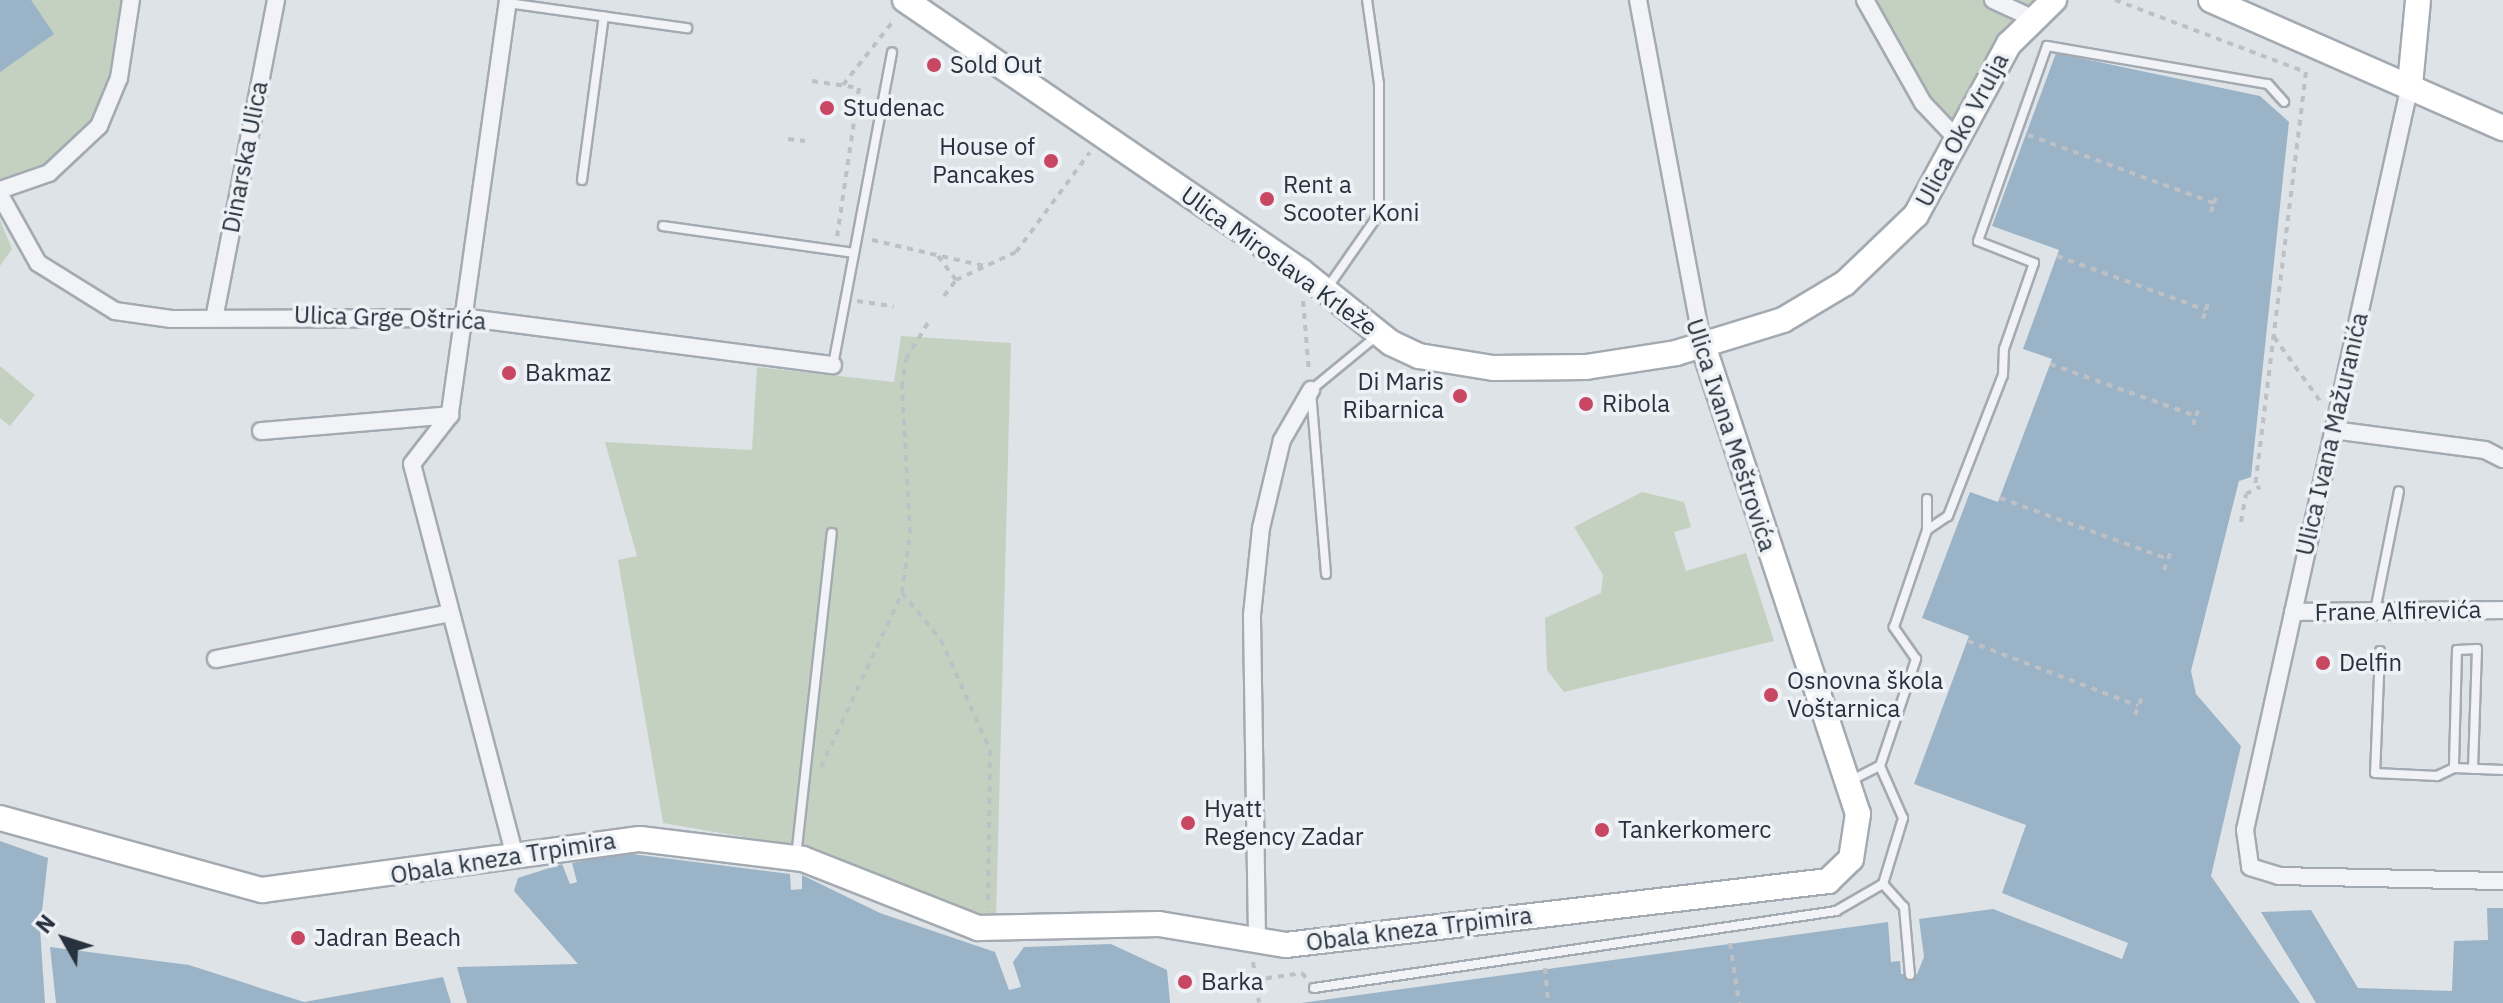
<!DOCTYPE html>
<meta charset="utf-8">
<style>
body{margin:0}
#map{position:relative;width:2503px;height:1003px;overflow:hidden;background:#dee3e7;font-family:"IBM Plex Sans",sans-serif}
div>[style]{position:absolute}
.green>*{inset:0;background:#c5d1c0}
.water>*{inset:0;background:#9bb3c6}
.path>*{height:4px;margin-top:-2px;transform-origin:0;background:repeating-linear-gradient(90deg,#bdc1c6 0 6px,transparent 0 12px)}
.roads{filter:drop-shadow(2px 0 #a4aab1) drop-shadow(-2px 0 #a4aab1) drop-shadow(0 2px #a4aab1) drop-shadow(0 -2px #a4aab1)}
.lane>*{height:8px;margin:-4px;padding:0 4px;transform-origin:4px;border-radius:4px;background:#f1f3f6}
.street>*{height:16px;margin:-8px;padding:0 8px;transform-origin:8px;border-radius:8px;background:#f1f3f6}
.secondary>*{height:24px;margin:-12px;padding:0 12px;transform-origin:12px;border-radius:12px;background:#fff}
.dots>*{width:22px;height:22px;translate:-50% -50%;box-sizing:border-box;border:4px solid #eef1f5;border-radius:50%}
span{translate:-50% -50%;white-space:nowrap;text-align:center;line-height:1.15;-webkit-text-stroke:7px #eef1f5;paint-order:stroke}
.poi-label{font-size:24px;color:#28313e}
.left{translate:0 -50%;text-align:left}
.right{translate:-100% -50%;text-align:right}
.street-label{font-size:24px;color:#28313e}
.north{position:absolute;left:24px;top:899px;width:80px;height:80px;-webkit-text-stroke:6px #eef1f5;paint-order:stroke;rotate:309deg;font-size:22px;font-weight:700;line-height:32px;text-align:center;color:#28313e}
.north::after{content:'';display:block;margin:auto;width:28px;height:36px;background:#28313e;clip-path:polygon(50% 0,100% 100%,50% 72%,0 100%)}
</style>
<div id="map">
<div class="green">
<div style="clip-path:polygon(0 0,131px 0,119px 78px,74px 152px,10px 190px,0 180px)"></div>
<div style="clip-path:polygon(1865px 0,2054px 0,2032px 18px,1959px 141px,1923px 103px)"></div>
<div style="clip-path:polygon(0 220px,12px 249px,0 266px)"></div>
<div style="clip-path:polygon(901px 336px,1011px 343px,996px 921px,802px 847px,663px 823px,618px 560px,637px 556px,605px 442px,752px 450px,757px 367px,894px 382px)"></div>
<div style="clip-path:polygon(0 366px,35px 395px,10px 426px,0 418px)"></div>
<div style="clip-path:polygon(1642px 492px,1684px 502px,1691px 527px,1674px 532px,1686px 571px,1746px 553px,1774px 641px,1564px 692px,1547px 670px,1545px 618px,1601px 593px,1603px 575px,1574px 527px)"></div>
</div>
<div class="water">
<div style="clip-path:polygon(0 0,31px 0,54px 34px,0 72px)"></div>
<div style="clip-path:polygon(2056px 53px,2260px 96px,2289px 122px,2251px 477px,2239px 481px,2191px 671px,2196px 694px,2241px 746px,2211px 876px,2300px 1003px,1301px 1003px,1888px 922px,1891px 962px,1900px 961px,1901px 974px,1917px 974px,1924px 957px,1919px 919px,1993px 909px,2122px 959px,2128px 943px,2002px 893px,2026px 825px,1914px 784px,1969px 636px,1922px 618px,1970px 492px,1998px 502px,2052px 359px,2023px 349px,2059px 250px,1992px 226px)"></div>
<div style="clip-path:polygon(0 841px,48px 858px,40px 929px,45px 1003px,0 1003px)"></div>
<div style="clip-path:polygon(624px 853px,790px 874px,791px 890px,802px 889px,802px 875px,880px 913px,995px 952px,1009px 990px,1021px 987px,1013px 962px,1024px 947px,1111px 944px,1167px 970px,1170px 1003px,467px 1003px,457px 967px,578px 964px,514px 891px,518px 878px,562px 864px,570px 884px,577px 882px,572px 863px)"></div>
<div style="clip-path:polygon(2487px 908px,2503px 908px,2503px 1003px,2316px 1003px,2261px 912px,2311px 910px,2358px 988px,2452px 991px,2454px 941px,2488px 940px)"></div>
<div style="clip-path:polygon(50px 947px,189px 965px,304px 1002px,443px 977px,451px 1003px,56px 1003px)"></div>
</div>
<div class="path">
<div style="left:2115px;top:0;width:204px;rotate:20.7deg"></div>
<div style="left:2306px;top:72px;width:418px;rotate:97deg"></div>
<div style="left:812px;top:81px;width:48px;rotate:8.5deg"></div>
<div style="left:859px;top:88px;width:151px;rotate:98.4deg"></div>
<div style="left:843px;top:85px;width:83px;rotate:-51.9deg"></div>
<div style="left:2028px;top:135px;width:198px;rotate:20.1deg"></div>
<div style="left:2214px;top:203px;width:9px;rotate:-69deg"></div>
<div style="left:788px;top:139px;width:17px;rotate:7deg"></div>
<div style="left:2211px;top:212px;width:9px;rotate:-72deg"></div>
<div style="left:872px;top:240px;width:115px;rotate:13.1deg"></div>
<div style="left:938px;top:256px;width:30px;rotate:53deg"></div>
<div style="left:2057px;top:256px;width:158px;rotate:19.9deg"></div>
<div style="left:2206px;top:310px;width:7px;rotate:-74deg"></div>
<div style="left:944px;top:296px;width:20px;rotate:-53deg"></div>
<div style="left:956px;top:280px;width:66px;rotate:-25deg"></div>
<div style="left:1016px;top:252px;width:124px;rotate:-53.5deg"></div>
<div style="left:857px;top:301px;width:37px;rotate:8deg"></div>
<div style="left:1303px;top:301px;width:71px;rotate:85.2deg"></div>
<div style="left:2203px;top:319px;width:9px;rotate:-72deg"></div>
<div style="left:2274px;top:337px;width:79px;rotate:54.3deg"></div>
<div style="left:2050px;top:364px;width:155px;rotate:19.6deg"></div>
<div style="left:2196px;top:416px;width:9px;rotate:-69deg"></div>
<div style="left:2193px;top:425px;width:9px;rotate:-72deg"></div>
<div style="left:2000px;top:498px;width:179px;rotate:20deg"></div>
<div style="left:2168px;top:559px;width:8px;rotate:-67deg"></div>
<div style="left:2241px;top:522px;width:28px;rotate:-80deg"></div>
<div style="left:2246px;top:494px;width:16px;rotate:-27deg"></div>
<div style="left:2164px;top:570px;width:12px;rotate:-70deg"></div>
<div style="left:902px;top:593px;width:61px;rotate:50.3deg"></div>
<div style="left:941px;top:640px;width:120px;rotate:66deg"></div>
<div style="left:990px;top:750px;width:157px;rotate:90.7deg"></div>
<div style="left:1968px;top:641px;width:182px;rotate:20.9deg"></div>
<div style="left:2135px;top:715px;width:19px;rotate:-69deg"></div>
<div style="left:821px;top:767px;width:192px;rotate:-65deg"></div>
<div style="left:902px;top:593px;width:61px;rotate:-82.4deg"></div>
<div style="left:910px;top:533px;width:146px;rotate:-93.1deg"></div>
<div style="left:902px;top:387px;width:28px;rotate:-82deg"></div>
<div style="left:906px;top:359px;width:44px;rotate:-58.8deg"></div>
<div style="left:1730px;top:943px;width:61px;rotate:81.5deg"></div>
<div style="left:1253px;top:962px;width:41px;rotate:81.7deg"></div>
<div style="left:1545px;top:968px;width:35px;rotate:85deg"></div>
<div style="left:1254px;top:980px;width:49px;rotate:-8.3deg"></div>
<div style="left:1302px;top:973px;width:8px;rotate:50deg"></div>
</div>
<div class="roads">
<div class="lane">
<div style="left:508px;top:3px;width:181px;rotate:8deg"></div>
<div style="left:582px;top:180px;width:165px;rotate:-82.4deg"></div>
<div style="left:663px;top:226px;width:193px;rotate:8deg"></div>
<div style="left:1328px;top:287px;width:89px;rotate:-55.1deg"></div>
<div style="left:1379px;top:214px;width:130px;rotate:-90deg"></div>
<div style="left:1379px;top:84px;width:85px;rotate:-98.1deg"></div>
<div style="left:833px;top:365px;width:318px;rotate:-79.3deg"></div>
<div style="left:1927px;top:499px;width:31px;rotate:90deg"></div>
<div style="left:1326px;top:574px;width:185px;rotate:-94.7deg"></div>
<div style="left:1311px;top:390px;width:87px;rotate:-39.4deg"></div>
<div style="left:2375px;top:611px;width:122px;rotate:-78.7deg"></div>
<div style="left:2380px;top:651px;width:122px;rotate:92.3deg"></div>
<div style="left:2375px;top:773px;width:62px;rotate:2.8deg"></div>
<div style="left:2437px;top:776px;width:19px;rotate:-25deg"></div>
<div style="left:2473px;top:769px;width:120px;rotate:-88.1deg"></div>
<div style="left:2477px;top:649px;width:20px;rotate:177deg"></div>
<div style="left:2457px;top:650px;width:118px;rotate:91.5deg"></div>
<div style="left:2454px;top:768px;width:49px;rotate:2.3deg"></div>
<div style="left:1848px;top:782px;width:36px;rotate:-27deg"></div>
<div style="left:796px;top:857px;width:326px;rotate:-83.7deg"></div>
<div style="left:1883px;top:884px;width:31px;rotate:48deg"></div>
<div style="left:1904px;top:907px;width:68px;rotate:85deg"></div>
<div style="left:1314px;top:988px;width:528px;rotate:-8.39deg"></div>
<div style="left:1836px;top:911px;width:54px;rotate:-29.9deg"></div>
<div style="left:1883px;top:884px;width:69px;rotate:-73.1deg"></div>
<div style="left:1903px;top:818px;width:57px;rotate:-113.9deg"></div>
<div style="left:1880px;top:766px;width:113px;rotate:-71.4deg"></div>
<div style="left:1916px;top:659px;width:39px;rotate:-125deg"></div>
<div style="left:1894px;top:627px;width:102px;rotate:-71.2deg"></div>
<div style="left:1927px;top:530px;width:25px;rotate:-34deg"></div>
<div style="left:1948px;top:516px;width:151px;rotate:-68.7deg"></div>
<div style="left:2003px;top:375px;width:26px;rotate:-88deg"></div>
<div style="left:2004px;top:349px;width:91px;rotate:-70.8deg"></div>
<div style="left:2034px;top:263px;width:60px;rotate:-158.6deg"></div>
<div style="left:1978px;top:241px;width:207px;rotate:-70.5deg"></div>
<div style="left:2047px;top:46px;width:224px;rotate:9.8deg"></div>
<div style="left:2268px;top:84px;width:24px;rotate:48deg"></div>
</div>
<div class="street">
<div style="left:508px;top:0;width:419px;rotate:98deg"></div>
<div style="left:450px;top:415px;width:62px;rotate:127.8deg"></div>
<div style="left:412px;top:464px;width:401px;rotate:75.3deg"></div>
<div style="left:1638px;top:0;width:352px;rotate:79.4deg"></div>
<div style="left:1865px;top:0;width:118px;rotate:60.6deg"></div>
<div style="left:1923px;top:103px;width:52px;rotate:46.5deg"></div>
<div style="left:1993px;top:0;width:43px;rotate:24.8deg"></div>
<div style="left:2410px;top:85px;width:763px;rotate:102.49deg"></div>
<div style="left:2245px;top:830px;width:37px;rotate:82deg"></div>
<div style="left:2250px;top:867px;width:30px;rotate:17deg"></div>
<div style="left:2279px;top:876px;width:224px;rotate:1.3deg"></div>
<div style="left:0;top:190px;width:52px;rotate:-19.1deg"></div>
<div style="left:49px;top:173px;width:69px;rotate:-43.2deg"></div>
<div style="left:99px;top:126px;width:52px;rotate:-67.4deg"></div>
<div style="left:119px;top:78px;width:79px;rotate:-81.3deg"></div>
<div style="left:0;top:195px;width:78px;rotate:60.8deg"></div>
<div style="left:38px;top:263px;width:91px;rotate:31.9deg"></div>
<div style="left:115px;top:311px;width:57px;rotate:8.1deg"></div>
<div style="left:171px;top:319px;width:298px;rotate:-0.2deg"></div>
<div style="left:469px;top:318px;width:367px;rotate:7.4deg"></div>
<div style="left:215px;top:314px;width:320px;rotate:-79deg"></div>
<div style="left:2333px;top:430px;width:153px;rotate:7.5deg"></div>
<div style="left:2485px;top:450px;width:20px;rotate:27deg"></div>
<div style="left:261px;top:431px;width:190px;rotate:-4.8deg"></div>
<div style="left:2293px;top:612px;width:210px;rotate:-0.5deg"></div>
<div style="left:216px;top:659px;width:238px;rotate:-11.1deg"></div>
<div style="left:1257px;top:937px;width:322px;rotate:-90.9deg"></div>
<div style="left:1252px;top:615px;width:87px;rotate:-84.1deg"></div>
<div style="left:1261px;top:528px;width:90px;rotate:-76.6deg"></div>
<div style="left:1282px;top:440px;width:58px;rotate:-59.9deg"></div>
</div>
<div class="secondary">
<div style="left:905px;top:0;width:480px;rotate:34.4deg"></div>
<div style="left:1301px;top:271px;width:115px;rotate:38.7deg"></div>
<div style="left:1391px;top:343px;width:31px;rotate:25deg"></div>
<div style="left:1419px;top:356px;width:75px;rotate:9.2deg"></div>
<div style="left:1493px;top:368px;width:93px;rotate:-0.6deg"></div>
<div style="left:1586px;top:367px;width:91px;rotate:-8.8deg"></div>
<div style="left:1676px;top:353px;width:112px;rotate:-17.1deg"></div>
<div style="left:1783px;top:320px;width:72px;rotate:-30.8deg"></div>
<div style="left:1845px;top:283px;width:98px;rotate:-43.8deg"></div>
<div style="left:1916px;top:215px;width:195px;rotate:-61.5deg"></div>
<div style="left:2009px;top:44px;width:63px;rotate:-44.4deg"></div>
<div style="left:2211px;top:0;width:319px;rotate:23.7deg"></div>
<div style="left:2410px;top:85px;width:85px;rotate:-84.6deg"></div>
<div style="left:0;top:818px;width:272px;rotate:15.4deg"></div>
<div style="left:262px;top:890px;width:381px;rotate:-7.7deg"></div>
<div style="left:640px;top:839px;width:164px;rotate:7deg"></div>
<div style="left:803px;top:859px;width:188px;rotate:21.5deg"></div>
<div style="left:978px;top:928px;width:181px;rotate:-1.3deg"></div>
<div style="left:1159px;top:924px;width:129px;rotate:9.4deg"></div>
<div style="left:1286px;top:945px;width:546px;rotate:-6.73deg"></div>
<div style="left:1828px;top:881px;width:32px;rotate:-44deg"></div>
<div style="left:1851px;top:859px;width:46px;rotate:-81.2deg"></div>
<div style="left:1858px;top:814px;width:493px;rotate:-108.3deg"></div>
</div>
</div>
<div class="dots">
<div style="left:934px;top:65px;background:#c84763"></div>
<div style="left:827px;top:108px;background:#c84763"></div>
<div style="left:1051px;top:161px;background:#c84763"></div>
<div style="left:1267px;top:199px;background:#c84763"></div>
<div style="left:509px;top:373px;background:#c84763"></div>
<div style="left:1460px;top:396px;background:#c84763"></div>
<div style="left:1586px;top:404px;background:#c84763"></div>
<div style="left:2323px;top:663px;background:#c84763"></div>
<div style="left:1771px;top:695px;background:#c84763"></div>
<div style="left:1188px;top:823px;background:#c84763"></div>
<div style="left:1602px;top:830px;background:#c84763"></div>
<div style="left:298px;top:938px;background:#c84763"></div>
<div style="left:1185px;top:982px;background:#c84763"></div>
</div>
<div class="poi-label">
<span class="left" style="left:950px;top:65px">Sold Out</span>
<span class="left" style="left:843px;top:108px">Studenac</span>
<span class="right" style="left:1035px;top:161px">House of<br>Pancakes</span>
<span class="left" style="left:1283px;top:199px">Rent a<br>Scooter Koni</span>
<span class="left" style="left:525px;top:373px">Bakmaz</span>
<span class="right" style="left:1444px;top:396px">Di Maris<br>Ribarnica</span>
<span class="left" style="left:1602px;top:404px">Ribola</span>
<span class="left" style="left:2339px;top:663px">Delfin</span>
<span class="left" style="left:1787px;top:695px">Osnovna škola<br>Voštarnica</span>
<span class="left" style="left:1204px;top:823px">Hyatt<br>Regency Zadar</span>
<span class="left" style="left:1618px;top:830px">Tankerkomerc</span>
<span class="left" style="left:314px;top:938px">Jadran Beach</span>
<span class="left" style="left:1201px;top:982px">Barka</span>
</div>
<div class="street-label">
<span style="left:1962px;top:130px;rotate:-62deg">Ulica Oko Vrulja</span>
<span style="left:245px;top:157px;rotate:-79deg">Dinarska Ulica</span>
<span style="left:1279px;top:261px;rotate:36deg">Ulica Miroslava Krleže</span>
<span style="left:390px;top:318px;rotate:2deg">Ulica Grge Oštrića</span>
<span style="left:2332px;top:434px;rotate:-77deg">Ulica Ivana Mažuranića</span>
<span style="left:1731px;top:435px;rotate:72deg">Ulica Ivana Meštrovića</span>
<span style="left:2398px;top:611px;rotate:-1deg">Frane Alfirevića</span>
<span style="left:503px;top:858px;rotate:-9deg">Obala kneza Trpimira</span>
<span style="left:1419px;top:929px;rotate:-7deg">Obala kneza Trpimira</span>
</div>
<div class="north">N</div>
</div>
